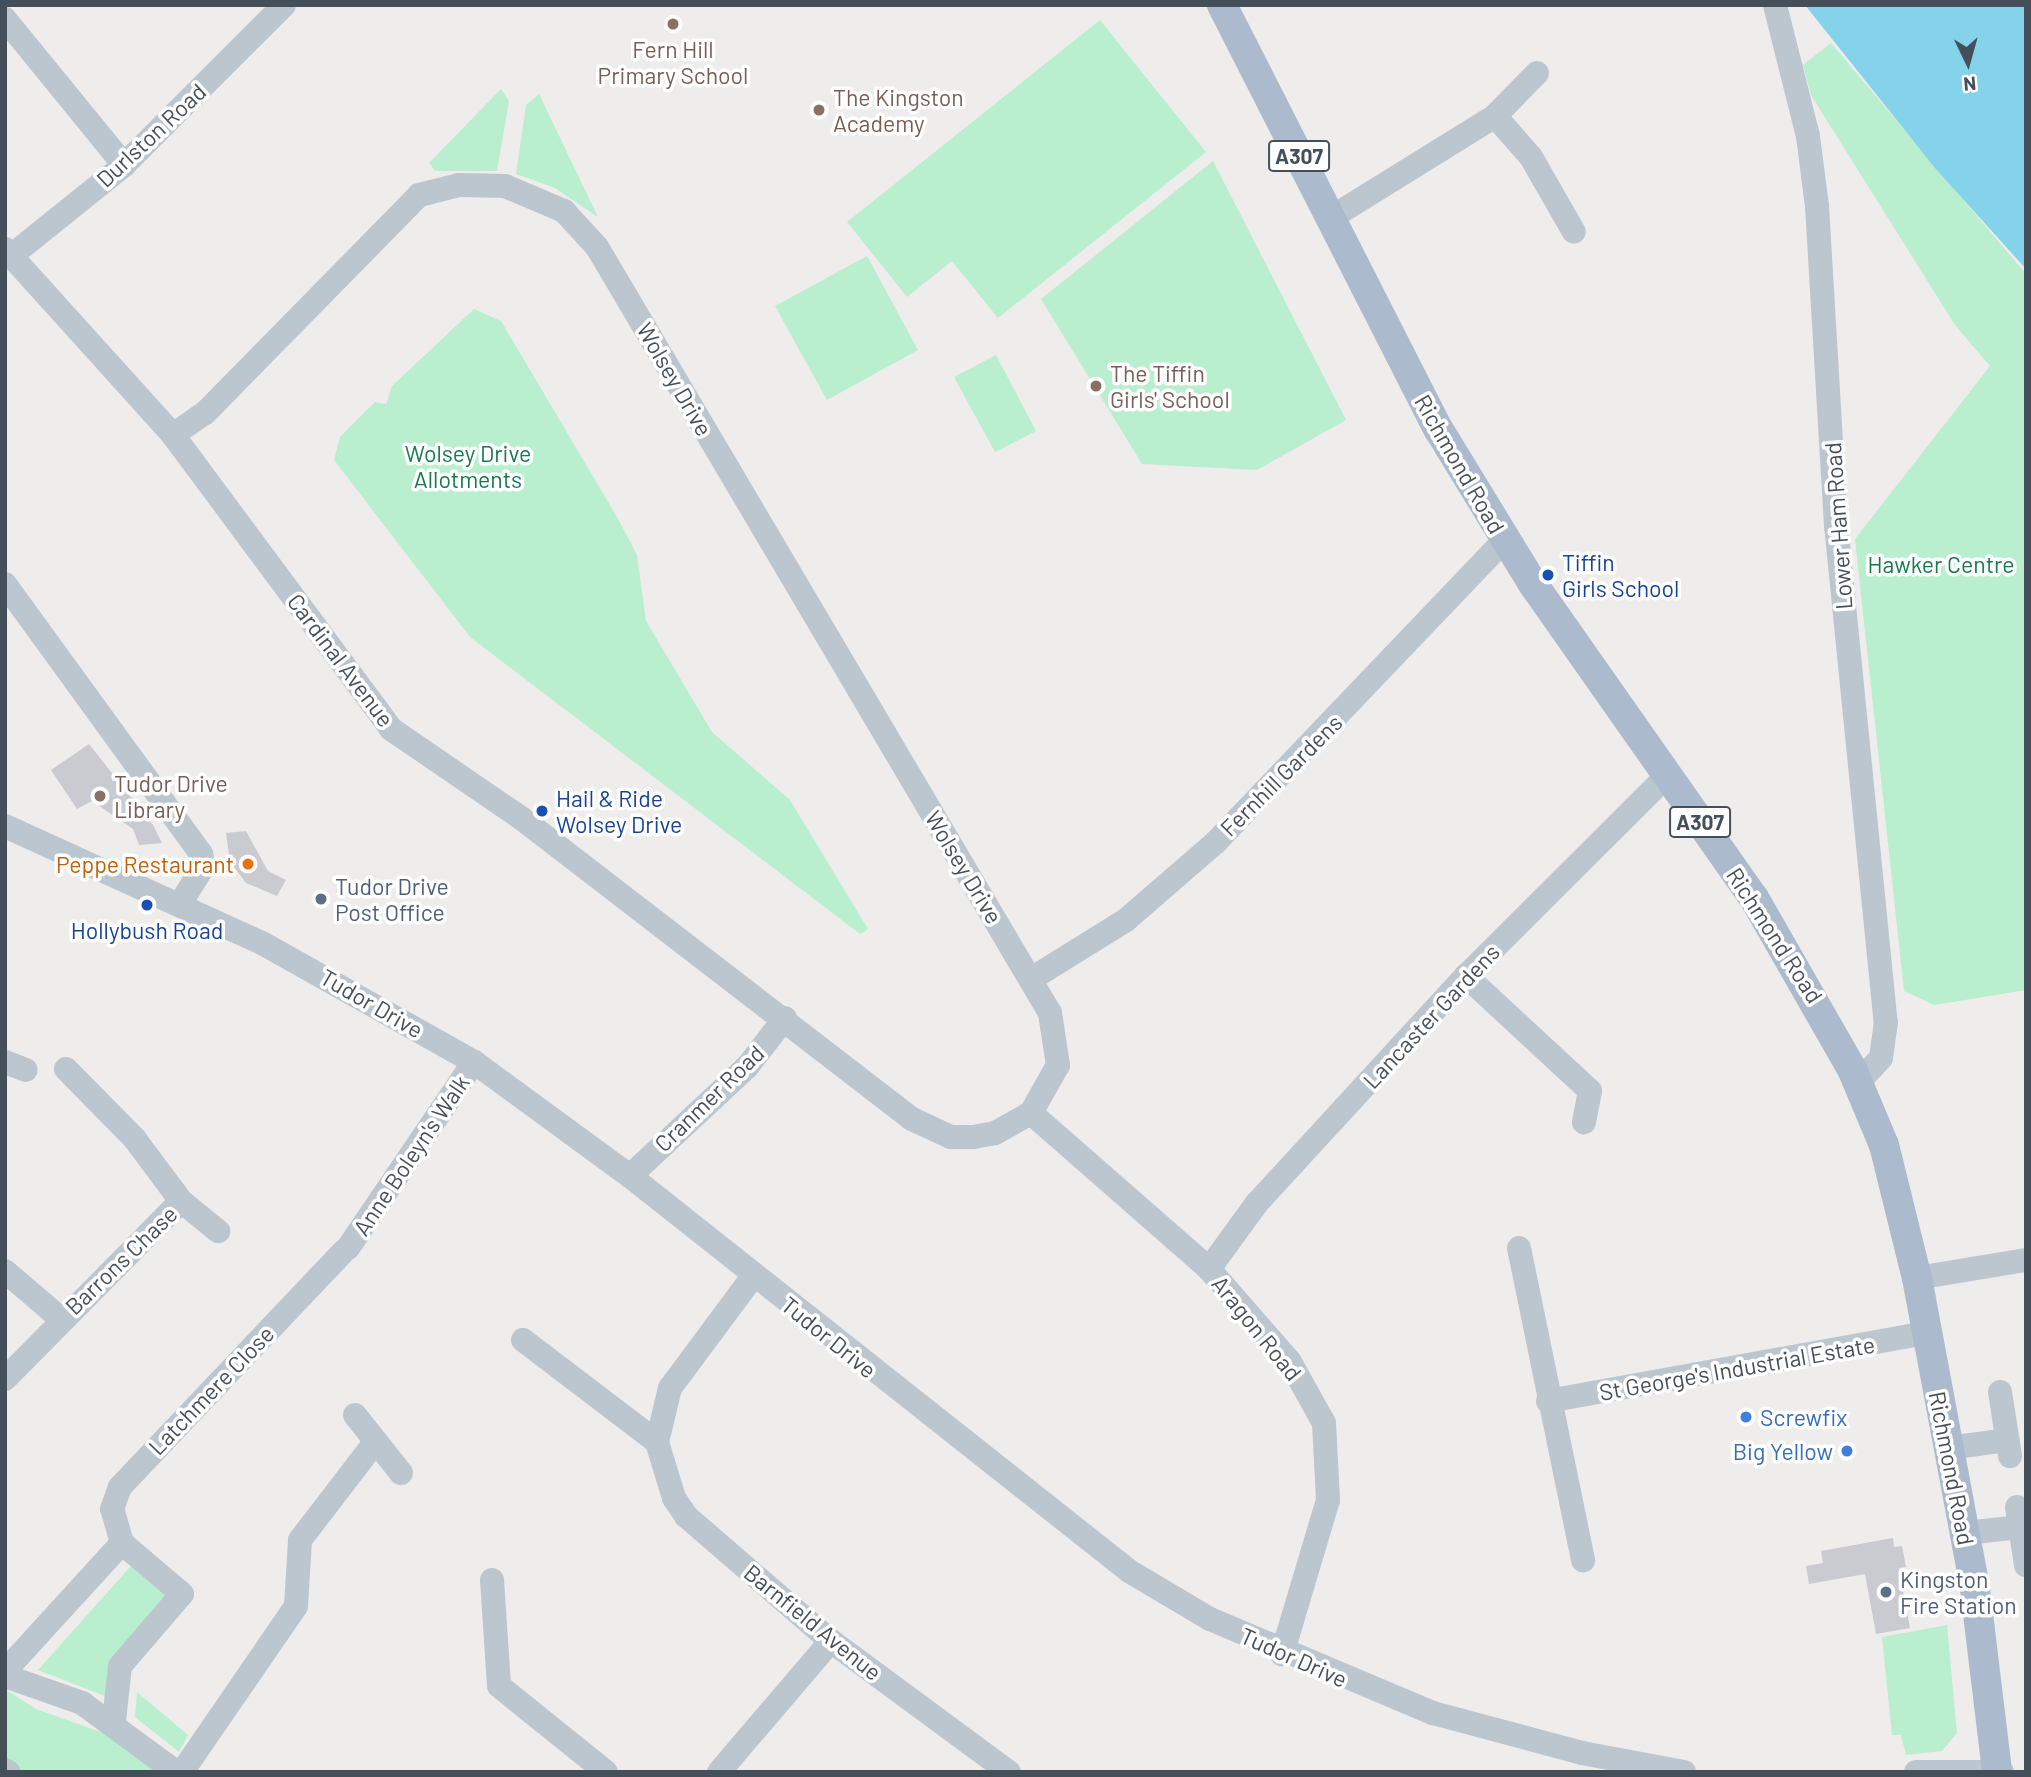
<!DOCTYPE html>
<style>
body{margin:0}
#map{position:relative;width:2031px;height:1777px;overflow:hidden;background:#efecec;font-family:Barlow,sans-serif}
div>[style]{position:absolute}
.green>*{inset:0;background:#b9eecf}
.water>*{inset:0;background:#85d2eb}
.building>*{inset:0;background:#c9cbd1}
.minor>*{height:24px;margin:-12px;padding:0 12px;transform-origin:12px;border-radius:12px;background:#bcc6cf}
.major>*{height:30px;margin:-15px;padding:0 15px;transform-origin:15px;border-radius:15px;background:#abbacc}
.dots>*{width:19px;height:19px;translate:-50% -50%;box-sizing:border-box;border:4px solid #fff;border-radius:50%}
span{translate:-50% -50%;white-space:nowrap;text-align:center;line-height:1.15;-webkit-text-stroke:7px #fff;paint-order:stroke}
.shield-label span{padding:2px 5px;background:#fff;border:2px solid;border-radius:5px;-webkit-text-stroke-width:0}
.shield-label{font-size:21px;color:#444f59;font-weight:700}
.education-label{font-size:23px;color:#785e54}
.left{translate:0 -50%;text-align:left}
.street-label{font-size:23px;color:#444f59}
.park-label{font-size:23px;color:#167a4c}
.transit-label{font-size:23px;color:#164399}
.food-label{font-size:23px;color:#c56008}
.right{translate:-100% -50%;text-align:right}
.service-label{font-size:23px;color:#4e5e75}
.shop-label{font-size:23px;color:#366cbe}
.frame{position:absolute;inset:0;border:7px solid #444f59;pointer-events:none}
.north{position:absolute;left:1933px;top:28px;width:70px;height:70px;-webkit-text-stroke:5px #fff;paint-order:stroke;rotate:175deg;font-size:19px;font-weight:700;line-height:28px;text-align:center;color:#444f59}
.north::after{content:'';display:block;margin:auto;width:24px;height:32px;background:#444f59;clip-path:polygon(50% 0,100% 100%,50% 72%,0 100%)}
</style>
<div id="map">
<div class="green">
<div style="clip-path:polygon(1100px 20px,1206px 152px,998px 318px,952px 261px,907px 297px,847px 222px)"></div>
<div style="clip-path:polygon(1831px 43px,2026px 274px,2026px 990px,1934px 1005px,1904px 991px,1855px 539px,1990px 366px,1955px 325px,1811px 95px,1803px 65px)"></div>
<div style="clip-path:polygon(501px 89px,509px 101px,497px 171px,435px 171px,429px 163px)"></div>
<div style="clip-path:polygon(539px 94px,598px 217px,555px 188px,516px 174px,526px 105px)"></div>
<div style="clip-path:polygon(1213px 161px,1346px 420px,1257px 470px,1142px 464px,1041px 299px)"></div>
<div style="clip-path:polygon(867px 256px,918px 350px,827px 400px,775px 306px)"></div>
<div style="clip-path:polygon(474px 309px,501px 321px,617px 517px,637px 555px,646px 621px,712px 732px,790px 800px,868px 929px,860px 934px,470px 637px,334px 460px,340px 437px,375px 402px,386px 404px,392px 386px)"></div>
<div style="clip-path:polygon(996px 355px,1036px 431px,995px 452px,954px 377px)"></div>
<div style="clip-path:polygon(131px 1566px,173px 1596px,110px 1698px,38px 1670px)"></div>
<div style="clip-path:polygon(1947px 1625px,1957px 1733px,1942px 1751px,1906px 1755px,1901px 1735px,1892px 1735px,1882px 1637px)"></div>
<div style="clip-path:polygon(5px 1689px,36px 1709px,109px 1735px,156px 1772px,5px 1772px)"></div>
<div style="clip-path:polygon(137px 1692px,188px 1735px,179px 1752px,135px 1717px)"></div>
</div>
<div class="water">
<div style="clip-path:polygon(1805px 5px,2026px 5px,2026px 269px,1935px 168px)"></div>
</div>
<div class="building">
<div style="clip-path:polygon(89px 744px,153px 825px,162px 843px,139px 845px,133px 829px,92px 801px,77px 809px,51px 770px)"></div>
<div style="clip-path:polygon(246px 831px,268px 871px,286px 880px,277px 896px,246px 883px,230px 862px,226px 833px)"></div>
<div style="clip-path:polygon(1893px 1538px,1894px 1547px,1902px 1546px,1906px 1567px,1899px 1568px,1910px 1628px,1876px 1634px,1865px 1574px,1809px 1584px,1806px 1566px,1823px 1563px,1821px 1551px)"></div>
</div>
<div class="minor">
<div style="left:1775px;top:5px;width:135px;rotate:75.9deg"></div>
<div style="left:1808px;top:136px;width:71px;rotate:82.7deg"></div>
<div style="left:1817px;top:206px;width:320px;rotate:86.6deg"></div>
<div style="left:1836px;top:525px;width:500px;rotate:84.3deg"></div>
<div style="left:1886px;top:1022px;width:36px;rotate:98deg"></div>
<div style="left:1881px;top:1058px;width:34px;rotate:133deg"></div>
<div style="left:5px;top:19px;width:188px;rotate:50.8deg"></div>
<div style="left:1495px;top:116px;width:60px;rotate:-45.7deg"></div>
<div style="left:1329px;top:219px;width:195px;rotate:-31.8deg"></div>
<div style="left:1495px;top:116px;width:55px;rotate:48.7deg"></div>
<div style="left:1531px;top:157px;width:86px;rotate:60.2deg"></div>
<div style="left:5px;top:249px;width:251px;rotate:47.9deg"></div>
<div style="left:173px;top:435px;width:366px;rotate:53.4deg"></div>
<div style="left:391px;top:729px;width:158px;rotate:34.4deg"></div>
<div style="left:521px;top:818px;width:493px;rotate:37.6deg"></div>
<div style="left:912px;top:1119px;width:43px;rotate:24.8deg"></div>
<div style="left:951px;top:1137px;width:22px"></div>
<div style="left:973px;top:1137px;width:22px;rotate:-10deg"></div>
<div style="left:995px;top:1133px;width:41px;rotate:-29.1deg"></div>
<div style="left:1031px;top:1113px;width:237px;rotate:41.2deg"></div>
<div style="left:1209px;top:1269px;width:123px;rotate:48.9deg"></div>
<div style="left:1290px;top:1362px;width:70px;rotate:60.9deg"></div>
<div style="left:1324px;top:1423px;width:77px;rotate:87deg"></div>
<div style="left:1328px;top:1500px;width:161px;rotate:106.6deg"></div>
<div style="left:11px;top:256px;width:145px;rotate:-38.8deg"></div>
<div style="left:124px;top:165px;width:226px;rotate:-45deg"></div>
<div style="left:173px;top:435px;width:39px;rotate:-35deg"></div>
<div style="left:205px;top:413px;width:305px;rotate:-45.5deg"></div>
<div style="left:419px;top:195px;width:41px;rotate:-14deg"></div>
<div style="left:459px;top:185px;width:46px;rotate:1.2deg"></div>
<div style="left:505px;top:186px;width:64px;rotate:23deg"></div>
<div style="left:564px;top:211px;width:49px;rotate:47.5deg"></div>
<div style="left:597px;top:247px;width:890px;rotate:59.4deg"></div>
<div style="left:1050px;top:1013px;width:53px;rotate:81.3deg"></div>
<div style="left:1058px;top:1065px;width:55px;rotate:119.4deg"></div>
<div style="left:5px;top:584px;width:334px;rotate:54deg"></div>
<div style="left:201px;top:854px;width:13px;rotate:81deg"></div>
<div style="left:203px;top:867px;width:44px;rotate:121.9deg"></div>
<div style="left:5px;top:826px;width:282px;rotate:24.5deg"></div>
<div style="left:262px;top:943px;width:243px;rotate:29.3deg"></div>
<div style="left:474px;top:1062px;width:193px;rotate:36.2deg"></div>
<div style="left:630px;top:1176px;width:636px;rotate:38.36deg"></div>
<div style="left:1129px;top:1571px;width:94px;rotate:30.7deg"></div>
<div style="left:1210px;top:1619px;width:242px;rotate:22.9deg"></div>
<div style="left:1433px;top:1713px;width:154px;rotate:15deg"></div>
<div style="left:1582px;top:1753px;width:104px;rotate:10.6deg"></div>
<div style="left:1466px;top:976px;width:169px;rotate:42.8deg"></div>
<div style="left:1590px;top:1091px;width:32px;rotate:101deg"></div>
<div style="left:1031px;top:979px;width:112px;rotate:-31.8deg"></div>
<div style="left:1126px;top:920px;width:118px;rotate:-40.9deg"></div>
<div style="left:1215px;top:843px;width:418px;rotate:-46.3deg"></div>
<div style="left:5px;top:1062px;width:22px;rotate:21deg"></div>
<div style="left:630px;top:1176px;width:160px;rotate:-43deg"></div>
<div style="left:747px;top:1067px;width:62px;rotate:-52.2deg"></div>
<div style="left:181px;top:1201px;width:48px;rotate:39deg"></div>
<div style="left:348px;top:1248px;width:225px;rotate:-55.9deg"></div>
<div style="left:1519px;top:1248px;width:319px;rotate:78.4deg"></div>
<div style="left:1209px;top:1269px;width:82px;rotate:-54deg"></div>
<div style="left:1257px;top:1203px;width:309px;rotate:-47.4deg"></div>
<div style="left:1466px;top:976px;width:285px;rotate:-44.9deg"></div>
<div style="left:5px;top:1271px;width:74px;rotate:40.6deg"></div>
<div style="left:754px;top:1275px;width:141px;rotate:126.6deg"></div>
<div style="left:670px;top:1388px;width:56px;rotate:103.5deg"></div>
<div style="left:657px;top:1442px;width:59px;rotate:73.1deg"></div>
<div style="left:674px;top:1498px;width:22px;rotate:56deg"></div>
<div style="left:686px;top:1516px;width:191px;rotate:40.8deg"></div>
<div style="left:831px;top:1641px;width:221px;rotate:36.4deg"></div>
<div style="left:1917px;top:1278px;width:110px;rotate:-9.4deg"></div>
<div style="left:523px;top:1340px;width:168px;rotate:37.3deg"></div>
<div style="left:5px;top:1379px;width:250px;rotate:-45.3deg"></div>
<div style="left:181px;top:1201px;width:79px;rotate:-126.7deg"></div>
<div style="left:134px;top:1138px;width:97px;rotate:-134.6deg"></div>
<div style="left:2000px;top:1392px;width:65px;rotate:81.1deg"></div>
<div style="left:1548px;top:1401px;width:384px;rotate:-10.2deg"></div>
<div style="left:355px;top:1415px;width:74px;rotate:51.6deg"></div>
<div style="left:1949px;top:1448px;width:59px;rotate:-7.9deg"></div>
<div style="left:2017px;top:1507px;width:59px;rotate:81.2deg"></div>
<div style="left:1965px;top:1533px;width:55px;rotate:-6.2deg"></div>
<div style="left:492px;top:1580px;width:106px;rotate:86.2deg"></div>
<div style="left:499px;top:1686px;width:137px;rotate:38.8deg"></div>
<div style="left:5px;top:1671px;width:173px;rotate:-47.6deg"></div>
<div style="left:5px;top:1676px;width:82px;rotate:19.3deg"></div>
<div style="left:82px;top:1703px;width:117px;rotate:36.3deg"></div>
<div style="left:114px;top:1721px;width:55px;rotate:-83.8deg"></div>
<div style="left:120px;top:1666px;width:95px;rotate:-49.3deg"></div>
<div style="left:182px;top:1594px;width:79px;rotate:-139.6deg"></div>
<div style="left:122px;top:1543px;width:35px;rotate:-106deg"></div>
<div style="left:112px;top:1509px;width:23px;rotate:-70deg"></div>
<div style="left:120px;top:1487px;width:325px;rotate:-46.5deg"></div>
<div style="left:5px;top:1770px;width:4px;rotate:34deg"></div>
<div style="left:182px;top:1772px;width:201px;rotate:-55.5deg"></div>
<div style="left:296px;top:1606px;width:66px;rotate:-86.5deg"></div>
<div style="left:300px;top:1540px;width:120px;rotate:-52.5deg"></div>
<div style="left:719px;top:1772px;width:172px;rotate:-49.5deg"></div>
<div style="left:1916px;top:1772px;width:86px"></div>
</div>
<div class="major">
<div style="left:1222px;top:5px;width:477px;rotate:63deg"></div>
<div style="left:1439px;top:430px;width:180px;rotate:58.6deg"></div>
<div style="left:1533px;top:584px;width:384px;rotate:54.9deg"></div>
<div style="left:1754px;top:898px;width:197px;rotate:60.2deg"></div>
<div style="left:1852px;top:1069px;width:82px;rotate:67.2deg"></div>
<div style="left:1884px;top:1145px;width:137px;rotate:76.1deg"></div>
<div style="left:1917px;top:1278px;width:316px;rotate:79.4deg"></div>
<div style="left:1975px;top:1589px;width:184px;rotate:83.1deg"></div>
</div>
<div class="dots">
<div style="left:673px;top:24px;background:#8d6e63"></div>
<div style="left:819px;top:110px;background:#8d6e63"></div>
<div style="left:1096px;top:386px;background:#8d6e63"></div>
<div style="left:1548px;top:575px;background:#1a4fb4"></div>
<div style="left:100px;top:796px;background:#8d6e63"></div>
<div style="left:542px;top:811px;background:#1a4fb4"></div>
<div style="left:248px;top:864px;background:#e8710a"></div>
<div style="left:321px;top:899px;background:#5c6f8a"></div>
<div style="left:147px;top:905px;background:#1a4fb4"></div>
<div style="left:1746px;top:1417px;background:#3f7fe0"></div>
<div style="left:1847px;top:1451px;background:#3f7fe0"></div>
<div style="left:1886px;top:1592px;background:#5c6f8a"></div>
</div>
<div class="shield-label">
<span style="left:1299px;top:156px">A307</span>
<span style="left:1700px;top:822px">A307</span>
</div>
<div class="education-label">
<span style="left:673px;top:62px">Fern Hill<br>Primary School</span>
<span class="left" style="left:833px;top:110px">The Kingston<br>Academy</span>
<span class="left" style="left:1110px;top:386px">The Tiffin<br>Girls' School</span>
<span class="left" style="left:114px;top:796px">Tudor Drive<br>Library</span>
</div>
<div class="street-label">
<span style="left:151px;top:135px;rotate:-43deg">Durlston Road</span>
<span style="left:675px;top:379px;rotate:60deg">Wolsey Drive</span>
<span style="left:1460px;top:464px;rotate:60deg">Richmond Road</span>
<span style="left:1838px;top:526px;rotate:-94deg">Lower Ham Road</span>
<span style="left:341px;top:660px;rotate:53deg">Cardinal Avenue</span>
<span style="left:1281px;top:775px;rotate:-45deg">Fernhill Gardens</span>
<span style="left:964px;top:867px;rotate:59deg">Wolsey Drive</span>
<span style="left:1775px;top:935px;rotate:57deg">Richmond Road</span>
<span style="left:372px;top:1003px;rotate:30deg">Tudor Drive</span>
<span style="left:1431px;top:1016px;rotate:-47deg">Lancaster Gardens</span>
<span style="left:709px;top:1098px;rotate:-44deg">Cranmer Road</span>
<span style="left:411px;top:1155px;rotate:-56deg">Anne Boleyn's Walk</span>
<span style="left:121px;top:1260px;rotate:-44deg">Barrons Chase</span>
<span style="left:1257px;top:1328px;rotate:51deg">Aragon Road</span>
<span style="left:829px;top:1337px;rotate:39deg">Tudor Drive</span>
<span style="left:1737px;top:1368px;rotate:-10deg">St George's Industrial Estate</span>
<span style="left:211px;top:1390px;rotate:-46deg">Latchmere Close</span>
<span style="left:1952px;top:1468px;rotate:79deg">Richmond Road</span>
<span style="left:813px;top:1622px;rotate:39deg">Barnfield Avenue</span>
<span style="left:1294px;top:1657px;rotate:24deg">Tudor Drive</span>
</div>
<div class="park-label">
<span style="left:468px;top:466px">Wolsey Drive<br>Allotments</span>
<span style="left:1941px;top:564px">Hawker Centre</span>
</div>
<div class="transit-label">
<span class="left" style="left:1562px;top:575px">Tiffin<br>Girls School</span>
<span class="left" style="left:556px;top:811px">Hail &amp; Ride<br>Wolsey Drive</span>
<span style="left:147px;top:930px">Hollybush Road</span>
</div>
<div class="food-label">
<span class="right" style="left:234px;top:864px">Peppe Restaurant</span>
</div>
<div class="service-label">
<span class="left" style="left:335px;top:899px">Tudor Drive<br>Post Office</span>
<span class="left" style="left:1900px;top:1592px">Kingston<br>Fire Station</span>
</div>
<div class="shop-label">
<span class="left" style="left:1760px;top:1417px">Screwfix</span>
<span class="right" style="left:1833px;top:1451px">Big Yellow</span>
</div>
<div class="frame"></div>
<div class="north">N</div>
</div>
